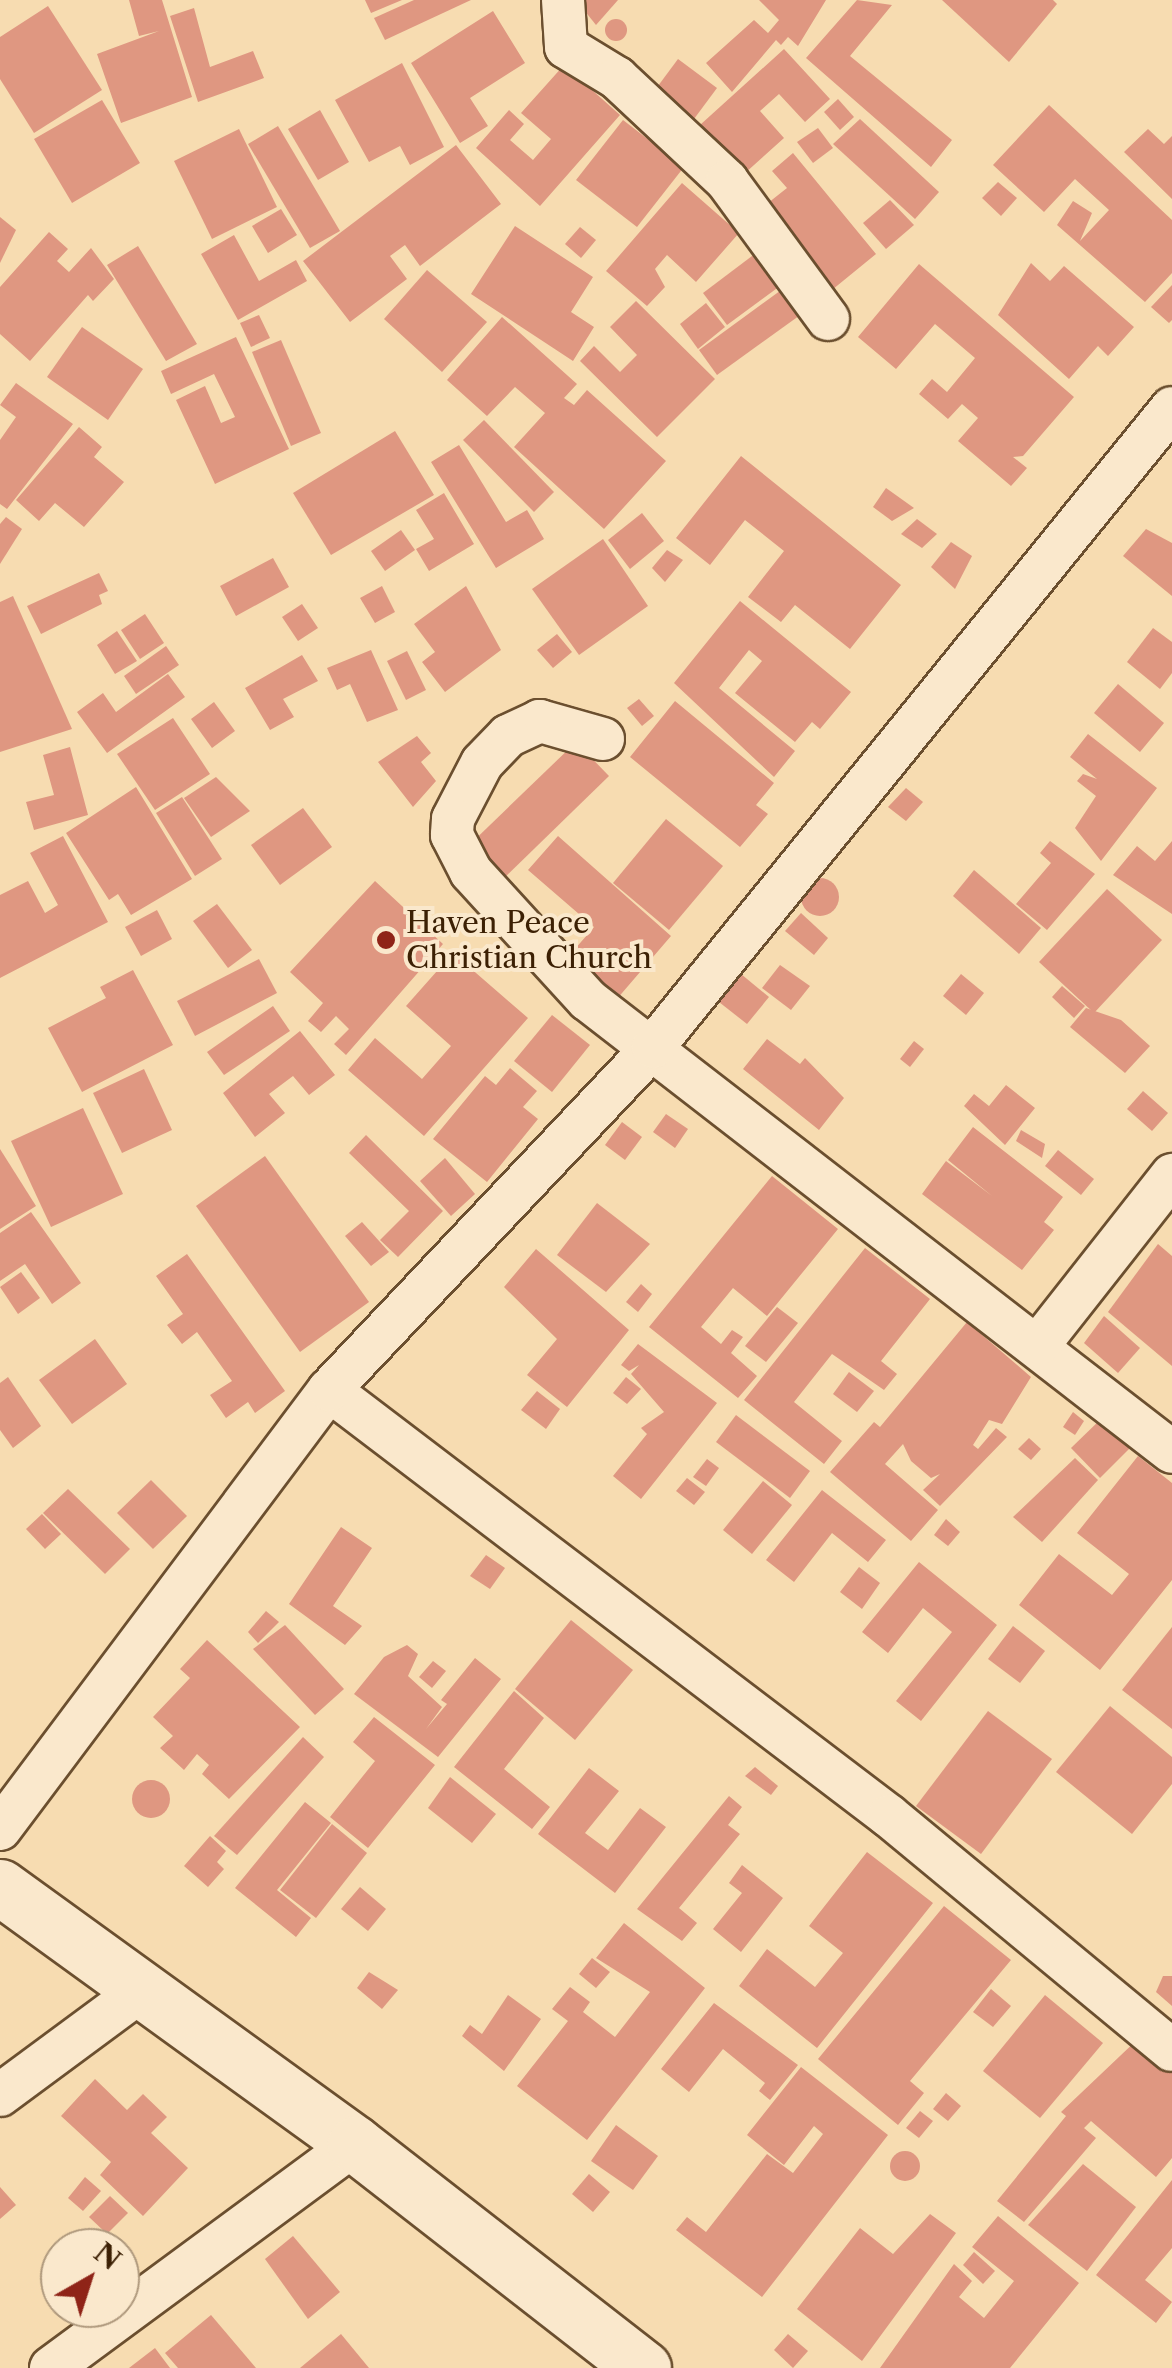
<!DOCTYPE html>
<style>
body{margin:0}
#map{position:relative;width:1172px;height:2368px;overflow:hidden;background:#f7dcb1;font-family:"Libre Caslon Text",serif}
div>[style]{position:absolute}
.building>*{inset:0;background:#df9781}
.round{border-radius:50%}
.roads{filter:drop-shadow(2px 0 #6b4f2f) drop-shadow(-2px 0 #6b4f2f) drop-shadow(0 2px #6b4f2f) drop-shadow(0 -2px #6b4f2f)}
.street>*{height:42px;margin:-21px;padding:0 21px;transform-origin:21px;border-radius:21px;background:#fae8cc}
.secondary>*{height:55px;margin:-27.5px;padding:0 27.5px;transform-origin:27.5px;border-radius:27.5px;background:#fae8cc}
.dots>*{width:28px;height:28px;translate:-50% -50%;box-sizing:border-box;border:5px solid #fae8cc;border-radius:50%}
span{translate:-50% -50%;white-space:nowrap;text-align:center;line-height:1.15;-webkit-text-stroke:8px #fae8cc;paint-order:stroke}
.poi-label{font-size:30px;color:#3c2004}
.left{translate:0 -50%;text-align:left}
.north{position:absolute;left:40px;top:2228px;width:100px;height:100px;box-sizing:border-box;background:#fae8cc;border:2px solid #ae987c;border-radius:50%;rotate:39deg;font-size:28px;font-weight:700;line-height:40px;text-align:center;color:#3c2004}
.north::after{content:'';display:block;margin:auto;width:35px;height:45px;background:#8f2418;clip-path:polygon(50% 0,100% 100%,50% 72%,0 100%)}
</style>
<div id="map">
<div class="building">
<div style="clip-path:polygon(129px 0,162px 0,192px 97px,121px 123px,97px 54px,159px 31px,139px 36px)"></div>
<div style="clip-path:polygon(365px 0,402px 0,371px 13px)"></div>
<div style="clip-path:polygon(414px 0,471px 0,385px 40px,374px 18px)"></div>
<div style="clip-path:polygon(576px 0,618px 0,596px 25px)"></div>
<div style="clip-path:polygon(759px 0,826px 0,798px 46px,788px 37px,781px 45px,776px 40px,732px 92px,706px 63px,754px 20px,768px 33px,779px 20px)"></div>
<div style="clip-path:polygon(857px 0,892px 5px,850px 56px,952px 140px,931px 167px,806px 58px)"></div>
<div style="clip-path:polygon(942px 0,1053px 0,1057px 4px,1009px 62px)"></div>
<div style="clip-path:polygon(48px 6px,102px 90px,34px 133px,0 79px,0 37px)"></div>
<div style="clip-path:polygon(194px 8px,210px 67px,253px 51px,264px 78px,198px 102px,170px 16px)"></div>
<div style="clip-path:polygon(493px 11px,525px 63px,470px 98px,488px 126px,460px 143px,411px 63px)"></div>
<div class="round" style="left:605px;top:19px;width:22px;height:22px"></div>
<div style="clip-path:polygon(784px 49px,830px 99px,805px 122px,779px 94px,760px 111px,784px 138px,744px 174px,700px 125px)"></div>
<div style="clip-path:polygon(678px 59px,717px 88px,694px 119px,655px 90px)"></div>
<div style="clip-path:polygon(402px 63px,444px 147px,410px 165px,400px 146px,369px 162px,335px 100px)"></div>
<div style="clip-path:polygon(564px 65px,620px 115px,540px 206px,476px 148px,509px 110px,524px 124px,510px 140px,533px 160px,551px 139px,521px 113px)"></div>
<div style="clip-path:polygon(838px 99px,854px 117px,840px 130px,824px 112px)"></div>
<div style="clip-path:polygon(102px 100px,140px 163px,72px 203px,34px 139px)"></div>
<div style="clip-path:polygon(1049px 105px,1172px 220px,1172px 273px,1145px 302px,1057px 225px,1073px 201px,1092px 213px,1080px 241px,1109px 210px,1075px 179px,1044px 212px,993px 165px)"></div>
<div style="clip-path:polygon(320px 110px,349px 162px,318px 180px,288px 129px)"></div>
<div style="clip-path:polygon(860px 119px,939px 192px,915px 219px,833px 144px)"></div>
<div style="clip-path:polygon(623px 120px,684px 167px,637px 227px,576px 180px)"></div>
<div style="clip-path:polygon(278px 126px,340px 231px,310px 248px,248px 144px)"></div>
<div style="clip-path:polygon(818px 128px,833px 148px,813px 163px,797px 142px)"></div>
<div style="clip-path:polygon(239px 129px,277px 207px,212px 239px,174px 161px)"></div>
<div style="clip-path:polygon(1148px 129px,1164px 144px,1172px 136px,1172px 199px,1124px 152px)"></div>
<div style="clip-path:polygon(456px 145px,501px 204px,420px 266px,405px 245px,390px 256px,407px 279px,350px 322px,303px 261px)"></div>
<div style="clip-path:polygon(793px 153px,876px 254px,827px 294px,759px 210px,787px 188px,772px 171px)"></div>
<div style="clip-path:polygon(998px 182px,1017px 198px,1001px 216px,982px 198px)"></div>
<div style="clip-path:polygon(682px 183px,739px 233px,696px 282px,667px 255px,655px 269px,665px 287px,647px 306px,606px 271px)"></div>
<div style="clip-path:polygon(890px 200px,914px 225px,886px 249px,863px 223px)"></div>
<div style="clip-path:polygon(281px 209px,297px 235px,268px 253px,252px 226px)"></div>
<div style="clip-path:polygon(0 217px,16px 230px,0 263px)"></div>
<div style="clip-path:polygon(515px 226px,593px 277px,571px 312px,594px 327px,573px 361px,471px 294px)"></div>
<div style="clip-path:polygon(580px 227px,596px 240px,581px 258px,565px 244px)"></div>
<div style="clip-path:polygon(49px 232px,68px 249px,57px 261px,69px 272px,91px 248px,114px 279px,93px 301px,88px 295px,30px 361px,0 334px,0 287px)"></div>
<div style="clip-path:polygon(234px 235px,259px 281px,296px 260px,307px 281px,238px 320px,201px 254px)"></div>
<div style="clip-path:polygon(138px 246px,197px 344px,166px 361px,107px 265px)"></div>
<div style="clip-path:polygon(756px 253px,780px 286px,727px 325px,703px 293px)"></div>
<div style="clip-path:polygon(1031px 263px,1050px 281px,1064px 266px,1134px 327px,1108px 356px,1098px 346px,1069px 379px,998px 315px)"></div>
<div style="clip-path:polygon(919px 264px,1074px 397px,1023px 456px,1013px 457px,1027px 468px,1011px 486px,958px 441px,978px 418px,962px 404px,948px 419px,919px 394px,932px 379px,947px 392px,975px 358px,935px 324px,896px 369px,858px 337px)"></div>
<div style="clip-path:polygon(427px 270px,487px 322px,442px 372px,384px 319px)"></div>
<div style="clip-path:polygon(1172px 285px,1172px 320px,1169px 323px,1151px 307px)"></div>
<div style="clip-path:polygon(784px 288px,803px 313px,717px 375px,699px 350px)"></div>
<div style="clip-path:polygon(636px 301px,715px 379px,657px 437px,580px 361px,594px 346px,620px 372px,637px 355px,610px 327px)"></div>
<div style="clip-path:polygon(706px 303px,725px 327px,698px 349px,680px 324px)"></div>
<div style="clip-path:polygon(259px 315px,270px 338px,251px 347px,240px 323px)"></div>
<div style="clip-path:polygon(502px 317px,577px 384px,564px 398px,574px 405px,587px 390px,666px 461px,604px 529px,514px 447px,545px 413px,515px 387px,487px 416px,447px 380px)"></div>
<div style="clip-path:polygon(82px 327px,143px 369px,108px 420px,47px 377px)"></div>
<div style="clip-path:polygon(236px 337px,289px 449px,215px 484px,176px 400px,205px 386px,221px 423px,235px 417px,214px 374px,171px 394px,161px 371px)"></div>
<div style="clip-path:polygon(281px 340px,321px 433px,291px 446px,252px 352px)"></div>
<div style="clip-path:polygon(16px 383px,73px 424px,7px 509px,0 504px,0 440px,16px 417px,0 405px)"></div>
<div style="clip-path:polygon(484px 420px,554px 492px,534px 512px,463px 440px)"></div>
<div style="clip-path:polygon(79px 427px,102px 447px,94px 457px,124px 482px,84px 527px,55px 503px,39px 521px,16px 500px)"></div>
<div style="clip-path:polygon(395px 431px,434px 495px,331px 555px,293px 493px)"></div>
<div style="clip-path:polygon(459px 445px,506px 522px,527px 510px,544px 539px,496px 568px,431px 462px)"></div>
<div style="clip-path:polygon(741px 456px,901px 585px,850px 649px,795px 605px,781px 622px,748px 597px,784px 551px,745px 520px,710px 565px,676px 538px)"></div>
<div style="clip-path:polygon(886px 488px,914px 508px,892px 521px,873px 507px)"></div>
<div style="clip-path:polygon(444px 493px,474px 544px,429px 571px,416px 549px,434px 539px,416px 510px)"></div>
<div style="clip-path:polygon(642px 513px,664px 541px,630px 569px,608px 540px)"></div>
<div style="clip-path:polygon(6px 517px,22px 529px,0 564px,0 524px)"></div>
<div style="clip-path:polygon(917px 519px,937px 534px,922px 548px,901px 534px)"></div>
<div style="clip-path:polygon(1146px 529px,1172px 543px,1172px 596px,1123px 556px)"></div>
<div style="clip-path:polygon(401px 530px,415px 550px,385px 571px,371px 551px)"></div>
<div style="clip-path:polygon(603px 539px,648px 606px,579px 655px,532px 589px)"></div>
<div style="clip-path:polygon(951px 542px,972px 556px,955px 589px,931px 567px)"></div>
<div style="clip-path:polygon(667px 550px,683px 560px,665px 582px,652px 568px)"></div>
<div style="clip-path:polygon(273px 558px,289px 587px,236px 616px,220px 586px)"></div>
<div style="clip-path:polygon(99px 573px,108px 591px,99px 595px,102px 604px,41px 634px,27px 606px)"></div>
<div style="clip-path:polygon(382px 586px,395px 612px,375px 623px,360px 598px)"></div>
<div style="clip-path:polygon(466px 586px,501px 650px,445px 692px,422px 662px,435px 652px,414px 624px)"></div>
<div style="clip-path:polygon(13px 596px,72px 729px,0 752px,0 602px)"></div>
<div style="clip-path:polygon(740px 601px,851px 692px,820px 729px,812px 722px,795px 742px,735px 693px,762px 661px,749px 650px,719px 688px,795px 751px,774px 777px,674px 683px)"></div>
<div style="clip-path:polygon(302px 604px,318px 628px,298px 641px,282px 617px)"></div>
<div style="clip-path:polygon(145px 614px,164px 643px,140px 659px,121px 630px)"></div>
<div style="clip-path:polygon(1153px 628px,1172px 642px,1172px 673px,1160px 689px,1127px 662px)"></div>
<div style="clip-path:polygon(117px 631px,137px 661px,115px 674px,97px 645px)"></div>
<div style="clip-path:polygon(557px 634px,572px 652px,553px 668px,537px 650px)"></div>
<div style="clip-path:polygon(166px 646px,179px 665px,136px 694px,124px 676px)"></div>
<div style="clip-path:polygon(371px 650px,398px 710px,367px 722px,350px 684px,337px 690px,327px 668px)"></div>
<div style="clip-path:polygon(407px 651px,426px 690px,406px 700px,387px 661px)"></div>
<div style="clip-path:polygon(302px 655px,318px 681px,283px 699px,294px 717px,270px 730px,245px 688px)"></div>
<div style="clip-path:polygon(168px 674px,185px 697px,107px 753px,77px 712px,103px 693px,116px 712px)"></div>
<div style="clip-path:polygon(1118px 684px,1164px 723px,1140px 752px,1094px 713px)"></div>
<div style="clip-path:polygon(639px 699px,654px 716px,642px 726px,627px 708px)"></div>
<div style="clip-path:polygon(675px 701px,774px 783px,756px 805px,768px 814px,740px 847px,630px 757px)"></div>
<div style="clip-path:polygon(214px 702px,235px 731px,212px 748px,191px 719px)"></div>
<div style="clip-path:polygon(173px 718px,210px 774px,155px 810px,117px 754px)"></div>
<div style="clip-path:polygon(1088px 734px,1157px 788px,1101px 861px,1075px 828px,1096px 796px,1077px 781px,1083px 774px,1097px 779px,1070px 757px)"></div>
<div style="clip-path:polygon(417px 736px,431px 753px,421px 762px,436px 781px,413px 807px,378px 762px)"></div>
<div style="clip-path:polygon(576px 742px,609px 776px,496px 886px,462px 852px)"></div>
<div style="clip-path:polygon(70px 747px,88px 815px,34px 830px,26px 802px,54px 795px,43px 755px)"></div>
<div style="clip-path:polygon(216px 777px,250px 811px,211px 837px,184px 798px)"></div>
<div style="clip-path:polygon(136px 787px,192px 879px,131px 915px,118px 894px,109px 900px,66px 833px)"></div>
<div style="clip-path:polygon(906px 788px,923px 802px,906px 821px,888px 807px)"></div>
<div style="clip-path:polygon(182px 797px,222px 859px,195px 876px,156px 813px)"></div>
<div style="clip-path:polygon(303px 808px,332px 847px,280px 885px,251px 845px)"></div>
<div style="clip-path:polygon(666px 819px,723px 866px,669px 930px,613px 883px)"></div>
<div style="clip-path:polygon(63px 836px,108px 922px,0 978px,0 895px,28px 881px,45px 913px,58px 905px,30px 853px)"></div>
<div style="clip-path:polygon(558px 836px,671px 936px,610px 1007px,561px 965px,594px 927px,528px 870px)"></div>
<div style="clip-path:polygon(1050px 841px,1095px 874px,1047px 930px,1016px 904px,1051px 863px,1040px 853px)"></div>
<div style="clip-path:polygon(1172px 841px,1172px 914px,1113px 875px,1137px 846px,1155px 861px)"></div>
<div style="clip-path:polygon(974px 870px,1041px 928px,1019px 954px,953px 896px)"></div>
<div class="round" style="left:801px;top:878px;width:38px;height:38px"></div>
<div style="clip-path:polygon(375px 881px,443px 944px,346px 1055px,334px 1044px,349px 1029px,336px 1016px,321px 1032px,308px 1021px,323px 1003px,290px 972px)"></div>
<div style="clip-path:polygon(1107px 889px,1162px 940px,1094px 1013px,1039px 962px)"></div>
<div style="clip-path:polygon(217px 904px,252px 950px,228px 968px,193px 921px)"></div>
<div style="clip-path:polygon(157px 910px,172px 939px,141px 956px,125px 927px)"></div>
<div style="clip-path:polygon(801px 913px,828px 938px,814px 955px,785px 931px)"></div>
<div style="clip-path:polygon(453px 953px,528px 1018px,424px 1136px,348px 1070px,375px 1038px,422px 1079px,451px 1046px,406px 1006px)"></div>
<div style="clip-path:polygon(259px 959px,277px 993px,195px 1036px,177px 1001px)"></div>
<div style="clip-path:polygon(780px 965px,810px 986px,791px 1010px,762px 988px)"></div>
<div style="clip-path:polygon(133px 970px,173px 1045px,82px 1092px,48px 1028px,106px 998px,100px 987px)"></div>
<div style="clip-path:polygon(741px 974px,769px 997px,747px 1024px,719px 1002px)"></div>
<div style="clip-path:polygon(961px 974px,984px 993px,966px 1015px,943px 996px)"></div>
<div style="clip-path:polygon(1062px 986px,1085px 1006px,1074px 1018px,1052px 997px)"></div>
<div style="clip-path:polygon(273px 1006px,290px 1031px,224px 1075px,207px 1052px)"></div>
<div style="clip-path:polygon(1086px 1008px,1121px 1020px,1150px 1046px,1125px 1073px,1070px 1027px)"></div>
<div style="clip-path:polygon(552px 1015px,590px 1045px,552px 1092px,514px 1061px)"></div>
<div style="clip-path:polygon(300px 1031px,335px 1075px,309px 1095px,293px 1076px,269px 1094px,285px 1113px,255px 1137px,223px 1093px)"></div>
<div style="clip-path:polygon(767px 1039px,800px 1064px,805px 1058px,844px 1098px,819px 1130px,743px 1069px)"></div>
<div style="clip-path:polygon(914px 1041px,924px 1049px,910px 1067px,900px 1059px)"></div>
<div style="clip-path:polygon(510px 1068px,537px 1091px,523px 1107px,538px 1119px,487px 1182px,433px 1139px,485px 1076px,496px 1085px)"></div>
<div style="clip-path:polygon(144px 1069px,172px 1130px,122px 1153px,93px 1093px)"></div>
<div style="clip-path:polygon(1006px 1085px,1035px 1108px,1005px 1145px,964px 1106px,974px 1094px,989px 1106px)"></div>
<div style="clip-path:polygon(1143px 1091px,1168px 1113px,1152px 1131px,1127px 1109px)"></div>
<div style="clip-path:polygon(83px 1108px,123px 1194px,51px 1227px,11px 1141px)"></div>
<div style="clip-path:polygon(666px 1114px,688px 1129px,675px 1148px,653px 1132px)"></div>
<div style="clip-path:polygon(622px 1122px,642px 1137px,625px 1160px,605px 1145px)"></div>
<div style="clip-path:polygon(973px 1127px,1063px 1197px,1044px 1222px,1054px 1230px,1022px 1270px,922px 1194px,946px 1161px,992px 1196px,948px 1160px)"></div>
<div style="clip-path:polygon(1021px 1130px,1045px 1144px,1042px 1158px,1016px 1141px)"></div>
<div style="clip-path:polygon(366px 1135px,443px 1211px,398px 1257px,380px 1240px,409px 1211px,349px 1153px)"></div>
<div style="clip-path:polygon(0 1149px,36px 1206px,0 1229px)"></div>
<div style="clip-path:polygon(1058px 1150px,1094px 1179px,1081px 1195px,1045px 1166px)"></div>
<div style="clip-path:polygon(265px 1156px,369px 1302px,300px 1352px,196px 1206px)"></div>
<div style="clip-path:polygon(445px 1158px,475px 1194px,451px 1216px,420px 1181px)"></div>
<div style="clip-path:polygon(772px 1176px,838px 1229px,767px 1316px,733px 1288px,701px 1327px,721px 1344px,732px 1330px,743px 1337px,731px 1353px,757px 1376px,738px 1398px,649px 1327px)"></div>
<div style="clip-path:polygon(597px 1203px,650px 1244px,606px 1292px,557px 1255px)"></div>
<div style="clip-path:polygon(31px 1212px,81px 1283px,52px 1304px,25px 1264px,0 1281px,0 1233px)"></div>
<div style="clip-path:polygon(362px 1222px,389px 1252px,371px 1266px,345px 1236px)"></div>
<div style="clip-path:polygon(1158px 1244px,1172px 1256px,1172px 1366px,1108px 1312px)"></div>
<div style="clip-path:polygon(865px 1248px,930px 1299px,881px 1361px,897px 1374px,884px 1390px,832px 1354px,794px 1402px,842px 1441px,824px 1464px,744px 1400px)"></div>
<div style="clip-path:polygon(536px 1249px,629px 1330px,567px 1407px,527px 1375px,557px 1339px,504px 1287px)"></div>
<div style="clip-path:polygon(187px 1254px,285px 1391px,255px 1413px,248px 1402px,226px 1418px,210px 1395px,232px 1381px,197px 1332px,182px 1344px,167px 1325px,183px 1314px,156px 1276px)"></div>
<div style="clip-path:polygon(21px 1272px,40px 1298px,18px 1314px,0 1287px)"></div>
<div style="clip-path:polygon(641px 1284px,652px 1294px,638px 1312px,626px 1302px)"></div>
<div style="clip-path:polygon(777px 1307px,798px 1323px,766px 1362px,745px 1346px)"></div>
<div style="clip-path:polygon(1104px 1316px,1140px 1348px,1118px 1373px,1084px 1343px)"></div>
<div style="clip-path:polygon(967px 1322px,1031px 1377px,1002px 1424px,989px 1420px,973px 1445px,978px 1449px,996px 1428px,1007px 1437px,940px 1506px,923px 1490px,940px 1474px,931px 1478px,911px 1461px,903px 1444px,885px 1464px,938px 1510px,911px 1541px,830px 1472px,874px 1422px,880px 1427px)"></div>
<div style="clip-path:polygon(95px 1339px,127px 1384px,72px 1424px,39px 1380px)"></div>
<div style="clip-path:polygon(638px 1344px,717px 1403px,641px 1499px,613px 1476px,647px 1434px,641px 1428px,664px 1412px,631px 1374px,639px 1365px,629px 1371px,621px 1365px)"></div>
<div style="clip-path:polygon(849px 1372px,874px 1391px,857px 1412px,833px 1394px)"></div>
<div style="clip-path:polygon(8px 1377px,41px 1426px,13px 1448px,0 1430px,0 1383px)"></div>
<div style="clip-path:polygon(626px 1377px,641px 1389px,627px 1404px,613px 1393px)"></div>
<div style="clip-path:polygon(537px 1391px,560px 1409px,546px 1429px,521px 1410px)"></div>
<div style="clip-path:polygon(1073px 1412px,1084px 1421px,1075px 1435px,1063px 1427px)"></div>
<div style="clip-path:polygon(736px 1415px,810px 1471px,790px 1498px,716px 1442px)"></div>
<div style="clip-path:polygon(1104px 1416px,1132px 1446px,1100px 1478px,1071px 1448px)"></div>
<div style="clip-path:polygon(1029px 1438px,1041px 1449px,1031px 1460px,1018px 1449px)"></div>
<div style="clip-path:polygon(1138px 1456px,1172px 1483px,1172px 1580px,1100px 1670px,1019px 1605px,1059px 1554px,1112px 1595px,1129px 1574px,1077px 1533px)"></div>
<div style="clip-path:polygon(1075px 1458px,1098px 1480px,1042px 1542px,1013px 1517px)"></div>
<div style="clip-path:polygon(707px 1459px,719px 1468px,706px 1486px,693px 1477px)"></div>
<div style="clip-path:polygon(687px 1478px,705px 1492px,694px 1505px,676px 1491px)"></div>
<div style="clip-path:polygon(151px 1480px,187px 1516px,153px 1549px,117px 1513px)"></div>
<div style="clip-path:polygon(763px 1481px,792px 1505px,752px 1554px,723px 1530px)"></div>
<div style="clip-path:polygon(68px 1489px,130px 1549px,105px 1574px,43px 1513px)"></div>
<div style="clip-path:polygon(822px 1490px,886px 1540px,868px 1562px,832px 1533px,794px 1582px,766px 1560px)"></div>
<div style="clip-path:polygon(42px 1514px,61px 1534px,45px 1549px,26px 1529px)"></div>
<div style="clip-path:polygon(946px 1519px,960px 1532px,948px 1546px,934px 1535px)"></div>
<div style="clip-path:polygon(341px 1527px,372px 1548px,333px 1606px,362px 1626px,345px 1645px,289px 1604px)"></div>
<div style="clip-path:polygon(486px 1555px,505px 1568px,490px 1589px,470px 1576px)"></div>
<div style="clip-path:polygon(919px 1562px,997px 1625px,921px 1721px,896px 1701px,952px 1632px,923px 1608px,888px 1653px,862px 1632px)"></div>
<div style="clip-path:polygon(859px 1567px,880px 1583px,862px 1609px,840px 1592px)"></div>
<div style="clip-path:polygon(266px 1611px,279px 1622px,258px 1643px,248px 1632px)"></div>
<div style="clip-path:polygon(571px 1620px,633px 1670px,575px 1740px,515px 1689px)"></div>
<div style="clip-path:polygon(285px 1625px,344px 1689px,315px 1715px,253px 1649px)"></div>
<div style="clip-path:polygon(1013px 1626px,1045px 1651px,1020px 1683px,988px 1659px)"></div>
<div style="clip-path:polygon(1172px 1627px,1172px 1729px,1122px 1690px)"></div>
<div style="clip-path:polygon(207px 1640px,300px 1727px,229px 1799px,202px 1774px,209px 1765px,197px 1754px,184px 1770px,160px 1748px,173px 1736px,153px 1717px,190px 1678px,180px 1669px)"></div>
<div style="clip-path:polygon(407px 1645px,418px 1654px,408px 1676px,442px 1707px,426px 1729px,447px 1704px,441px 1700px,475px 1658px,501px 1679px,438px 1757px,354px 1694px,384px 1657px)"></div>
<div style="clip-path:polygon(433px 1661px,446px 1671px,432px 1688px,419px 1677px)"></div>
<div style="clip-path:polygon(514px 1691px,544px 1718px,504px 1769px,550px 1807px,532px 1829px,454px 1767px)"></div>
<div style="clip-path:polygon(1110px 1706px,1172px 1757px,1172px 1784px,1132px 1834px,1056px 1772px)"></div>
<div style="clip-path:polygon(988px 1711px,1052px 1759px,981px 1854px,916px 1806px)"></div>
<div style="clip-path:polygon(374px 1717px,435px 1765px,368px 1848px,330px 1817px,375px 1761px,353px 1742px)"></div>
<div style="clip-path:polygon(303px 1737px,324px 1757px,237px 1855px,214px 1836px)"></div>
<div style="clip-path:polygon(755px 1767px,778px 1786px,771px 1795px,745px 1776px)"></div>
<div style="clip-path:polygon(589px 1768px,619px 1791px,585px 1833px,608px 1850px,640px 1808px,666px 1827px,615px 1893px,538px 1834px)"></div>
<div style="clip-path:polygon(450px 1777px,496px 1814px,472px 1843px,428px 1808px)"></div>
<div class="round" style="left:132px;top:1780px;width:38px;height:38px"></div>
<div style="clip-path:polygon(729px 1796px,742px 1807px,728px 1825px,740px 1834px,679px 1908px,697px 1923px,682px 1941px,637px 1909px)"></div>
<div style="clip-path:polygon(305px 1802px,331px 1823px,277px 1890px,311px 1918px,296px 1937px,235px 1888px)"></div>
<div style="clip-path:polygon(332px 1824px,367px 1853px,316px 1918px,280px 1890px)"></div>
<div style="clip-path:polygon(210px 1836px,226px 1851px,217px 1862px,224px 1869px,208px 1887px,184px 1866px)"></div>
<div style="clip-path:polygon(867px 1852px,933px 1903px,817px 2048px,739px 1986px,767px 1949px,815px 1987px,843px 1953px,809px 1926px)"></div>
<div style="clip-path:polygon(742px 1865px,783px 1898px,741px 1952px,713px 1929px,742px 1893px,729px 1883px)"></div>
<div style="clip-path:polygon(360px 1887px,386px 1909px,368px 1931px,341px 1909px)"></div>
<div style="clip-path:polygon(944px 1906px,1011px 1960px,910px 2081px,924px 2093px,898px 2125px,818px 2059px)"></div>
<div style="clip-path:polygon(624px 1923px,705px 1988px,587px 2140px,517px 2086px,568px 2021px,552px 2009px,570px 1987px,590px 2002px,583px 2012px,615px 2037px,650px 1992px,596px 1958px)"></div>
<div style="clip-path:polygon(592px 1958px,610px 1972px,596px 1988px,579px 1974px)"></div>
<div style="clip-path:polygon(369px 1972px,398px 1990px,382px 2009px,357px 1988px)"></div>
<div style="clip-path:polygon(1163px 1976px,1172px 1976px,1172px 2006px,1156px 1992px)"></div>
<div style="clip-path:polygon(991px 1989px,1011px 2006px,993px 2027px,973px 2012px)"></div>
<div style="clip-path:polygon(508px 1995px,541px 2019px,504px 2071px,462px 2036px,470px 2025px,482px 2034px)"></div>
<div style="clip-path:polygon(1045px 1995px,1103px 2043px,1040px 2118px,983px 2071px)"></div>
<div style="clip-path:polygon(714px 2003px,798px 2065px,770px 2100px,759px 2091px,765px 2083px,723px 2049px,689px 2092px,661px 2069px)"></div>
<div style="clip-path:polygon(1140px 2037px,1172px 2068px,1172px 2158px,1156px 2177px,1091px 2121px,1084px 2128px,1096px 2138px,1024px 2222px,997px 2201px,1066px 2116px,1061px 2112px)"></div>
<div style="clip-path:polygon(801px 2067px,888px 2135px,762px 2297px,676px 2230px,687px 2217px,706px 2232px,767px 2154px,793px 2173px,823px 2134px,814px 2126px,784px 2165px,747px 2135px)"></div>
<div style="clip-path:polygon(95px 2079px,127px 2110px,143px 2094px,167px 2117px,151px 2133px,188px 2168px,143px 2216px,100px 2175px,111px 2162px,61px 2116px)"></div>
<div style="clip-path:polygon(946px 2093px,961px 2106px,948px 2121px,933px 2109px)"></div>
<div style="clip-path:polygon(920px 2111px,933px 2121px,919px 2138px,906px 2128px)"></div>
<div style="clip-path:polygon(616px 2125px,658px 2156px,633px 2190px,591px 2161px)"></div>
<div class="round" style="left:890px;top:2151px;width:30px;height:30px"></div>
<div style="clip-path:polygon(1083px 2164px,1136px 2207px,1087px 2271px,1028px 2225px)"></div>
<div style="clip-path:polygon(589px 2174px,610px 2192px,593px 2212px,572px 2194px)"></div>
<div style="clip-path:polygon(85px 2177px,101px 2191px,83px 2211px,68px 2198px)"></div>
<div style="clip-path:polygon(1172px 2180px,1172px 2248px,1145px 2280px,1172px 2302px,1156px 2323px,1096px 2275px)"></div>
<div style="clip-path:polygon(0 2187px,16px 2205px,0 2219px)"></div>
<div style="clip-path:polygon(110px 2196px,128px 2213px,107px 2234px,89px 2217px)"></div>
<div style="clip-path:polygon(930px 2214px,956px 2233px,862px 2361px,797px 2309px,860px 2228px,893px 2254px)"></div>
<div style="clip-path:polygon(998px 2216px,1079px 2283px,1010px 2368px,880px 2368px,954px 2264px,972px 2281px,959px 2297px,984px 2318px,1014px 2281px,972px 2247px)"></div>
<div style="clip-path:polygon(293px 2236px,340px 2292px,308px 2319px,265px 2259px)"></div>
<div style="clip-path:polygon(974px 2252px,995px 2271px,983px 2284px,963px 2265px)"></div>
<div style="clip-path:polygon(211px 2315px,256px 2368px,178px 2368px,165px 2353px)"></div>
<div style="clip-path:polygon(341px 2334px,369px 2368px,300px 2368px)"></div>
<div style="clip-path:polygon(788px 2334px,808px 2351px,793px 2368px,774px 2350px)"></div>
<div style="clip-path:polygon(155px 2348px,170px 2368px,129px 2368px)"></div>
</div>
<div class="roads">
<div class="street">
<div style="left:563px;top:0;width:47px;rotate:86.3deg"></div>
<div style="left:566px;top:47px;width:60px;rotate:31.3deg"></div>
<div style="left:617px;top:78px;width:151px;rotate:43.1deg"></div>
<div style="left:727px;top:181px;width:171px;rotate:53.8deg"></div>
<div style="left:603px;top:739px;width:66px;rotate:-164.1deg"></div>
<div style="left:540px;top:721px;width:35px;rotate:155deg"></div>
<div style="left:508px;top:736px;width:37px;rotate:134deg"></div>
<div style="left:482px;top:763px;width:63px;rotate:117.4deg"></div>
<div style="left:453px;top:819px;width:16px;rotate:94deg"></div>
<div style="left:452px;top:835px;width:42px;rotate:62.8deg"></div>
<div style="left:471px;top:872px;width:173px;rotate:47.6deg"></div>
<div style="left:588px;top:1000px;width:738px;rotate:37.74deg"></div>
<div style="left:1040px;top:1343px;width:214px;rotate:-51.8deg"></div>
<div style="left:329px;top:1390px;width:704px;rotate:37.26deg"></div>
<div style="left:889px;top:1816px;width:367px;rotate:39.6deg"></div>
<div style="left:0;top:1829px;width:549px;rotate:-53.15deg"></div>
<div style="left:329px;top:1390px;width:472px;rotate:-46.6deg"></div>
<div style="left:653px;top:1047px;width:823px;rotate:-50.92deg"></div>
<div style="left:0;top:2095px;width:178px;rotate:-36.5deg"></div>
<div style="left:51px;top:2368px;width:378px;rotate:-36.4deg"></div>
</div>
<div class="secondary">
<div style="left:0;top:1887px;width:438px;rotate:35.9deg"></div>
<div style="left:355px;top:2144px;width:365px;rotate:37.9deg"></div>
</div>
</div>
<div class="dots">
<div style="left:386px;top:940px;background:#8f2418"></div>
</div>
<div class="poi-label">
<span class="left" style="left:406px;top:940px">Haven Peace<br>Christian Church</span>
</div>
<div class="north">N</div>
</div>
